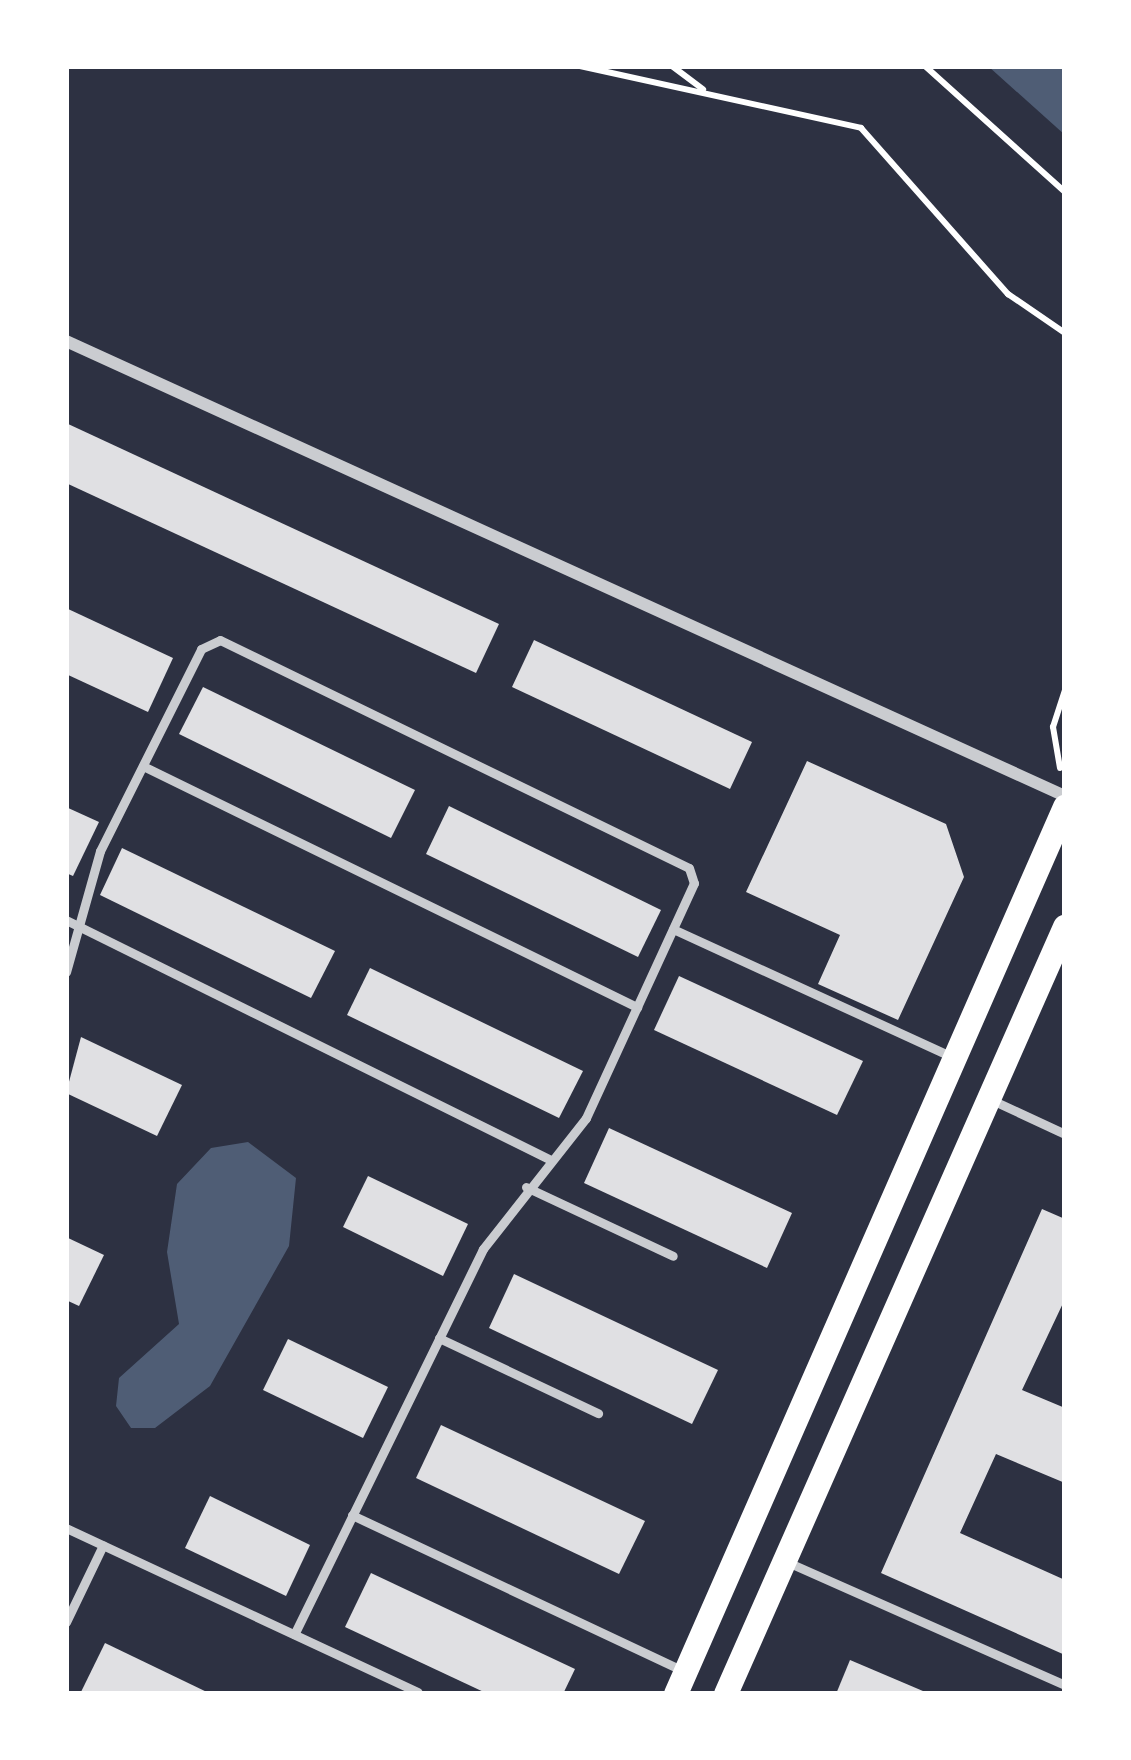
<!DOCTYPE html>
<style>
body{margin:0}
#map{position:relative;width:1131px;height:1760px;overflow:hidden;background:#2d3142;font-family:"Public Sans",sans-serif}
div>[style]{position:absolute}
.water>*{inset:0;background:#4f5d75}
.building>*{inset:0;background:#e0e0e3}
.path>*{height:6px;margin:-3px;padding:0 3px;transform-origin:3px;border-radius:3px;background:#fff}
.service>*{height:9px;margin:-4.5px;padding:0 4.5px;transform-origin:4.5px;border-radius:4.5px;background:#caccd0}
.minor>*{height:12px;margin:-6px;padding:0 6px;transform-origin:6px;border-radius:6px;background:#caccd0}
.secondary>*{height:24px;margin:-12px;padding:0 12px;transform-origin:12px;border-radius:12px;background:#fff}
span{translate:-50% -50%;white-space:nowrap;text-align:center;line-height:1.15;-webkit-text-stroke:12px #fff;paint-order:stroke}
.frame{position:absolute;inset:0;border:69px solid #fff;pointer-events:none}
</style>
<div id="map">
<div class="water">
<div style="clip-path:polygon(988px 66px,1065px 66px,1065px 135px)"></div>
<div style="clip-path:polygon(248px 1142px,296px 1178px,289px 1246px,210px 1386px,155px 1428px,131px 1428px,116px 1406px,119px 1378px,179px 1324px,167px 1252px,177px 1184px,211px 1148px)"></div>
</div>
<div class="building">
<div style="clip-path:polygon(66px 423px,499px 624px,476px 673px,66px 483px)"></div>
<div style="clip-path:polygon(66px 608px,173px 658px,148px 712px,66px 674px)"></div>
<div style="clip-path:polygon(534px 640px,752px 742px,730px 789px,512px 687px)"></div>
<div style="clip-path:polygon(203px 687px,415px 790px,391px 838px,179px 734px)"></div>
<div style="clip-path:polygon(807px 761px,946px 824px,964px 877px,898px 1020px,818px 984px,840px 935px,746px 892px)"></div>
<div style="clip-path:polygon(449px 806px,661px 910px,638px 957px,426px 854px)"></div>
<div style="clip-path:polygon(66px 807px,99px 822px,73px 876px,66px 873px)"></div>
<div style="clip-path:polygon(122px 848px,335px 951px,311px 998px,100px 895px)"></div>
<div style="clip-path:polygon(370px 968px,583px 1071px,559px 1118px,347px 1015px)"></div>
<div style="clip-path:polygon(679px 976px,863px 1061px,837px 1115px,654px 1030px)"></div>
<div style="clip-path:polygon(81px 1037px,182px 1085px,157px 1136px,66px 1093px)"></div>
<div style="clip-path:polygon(609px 1128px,792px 1213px,767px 1268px,584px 1183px)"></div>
<div style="clip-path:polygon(368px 1176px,468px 1224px,443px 1276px,343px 1227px)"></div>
<div style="clip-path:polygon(1042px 1209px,1065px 1219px,1065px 1299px,1022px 1390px,1065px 1408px,1065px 1483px,996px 1454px,960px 1533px,1065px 1580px,1065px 1655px,881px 1573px)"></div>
<div style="clip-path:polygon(66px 1237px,104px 1255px,79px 1306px,66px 1300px)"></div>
<div style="clip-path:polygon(514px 1274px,718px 1370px,692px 1424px,489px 1328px)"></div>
<div style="clip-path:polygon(288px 1339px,388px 1387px,363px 1438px,263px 1390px)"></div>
<div style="clip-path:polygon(441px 1425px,645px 1521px,619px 1574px,416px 1478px)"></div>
<div style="clip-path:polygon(210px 1496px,310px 1545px,286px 1596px,185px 1548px)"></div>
<div style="clip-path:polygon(371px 1573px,575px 1669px,563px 1694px,488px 1694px,345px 1627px)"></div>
<div style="clip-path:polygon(105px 1643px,211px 1694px,80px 1694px)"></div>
<div style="clip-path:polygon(850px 1660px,930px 1694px,836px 1694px)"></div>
</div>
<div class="path">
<div style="left:580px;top:66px;width:288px;rotate:12.4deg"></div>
<div style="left:861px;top:128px;width:222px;rotate:48.5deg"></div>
<div style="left:1008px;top:294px;width:69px;rotate:34.4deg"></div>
<div style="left:672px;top:66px;width:39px;rotate:37deg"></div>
<div style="left:925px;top:66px;width:188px;rotate:42deg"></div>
<div style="left:1060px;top:768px;width:42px;rotate:-99.7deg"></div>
<div style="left:1053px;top:727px;width:39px;rotate:-72deg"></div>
</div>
<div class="service">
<div style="left:143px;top:766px;width:550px;rotate:26.01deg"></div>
<div style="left:66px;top:920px;width:541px;rotate:26.33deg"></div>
<div style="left:673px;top:929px;width:307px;rotate:24.6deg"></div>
<div style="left:66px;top:972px;width:126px;rotate:-74.3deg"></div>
<div style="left:100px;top:851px;width:226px;rotate:-63.4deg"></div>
<div style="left:201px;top:649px;width:21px;rotate:-25deg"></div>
<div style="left:220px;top:640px;width:521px;rotate:25.93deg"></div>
<div style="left:689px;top:868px;width:16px;rotate:72deg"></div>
<div style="left:694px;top:883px;width:259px;rotate:114.7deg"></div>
<div style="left:586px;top:1118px;width:167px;rotate:128.2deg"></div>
<div style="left:483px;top:1249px;width:429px;rotate:116.1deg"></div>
<div style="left:994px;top:1101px;width:78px;rotate:24.9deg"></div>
<div style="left:526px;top:1187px;width:162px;rotate:25.1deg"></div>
<div style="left:439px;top:1338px;width:176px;rotate:25.3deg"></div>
<div style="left:352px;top:1515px;width:364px;rotate:25.2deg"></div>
<div style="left:66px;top:1528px;width:388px;rotate:25deg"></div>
<div style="left:785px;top:1561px;width:306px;rotate:23.9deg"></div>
<div style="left:66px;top:1622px;width:85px;rotate:-64.3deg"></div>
</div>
<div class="minor">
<div style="left:66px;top:341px;width:1098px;rotate:24.49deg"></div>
</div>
<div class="secondary">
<div style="left:676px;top:1694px;width:969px;rotate:-66.32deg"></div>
<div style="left:726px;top:1694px;width:839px;rotate:-66.16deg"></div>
</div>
<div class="frame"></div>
</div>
